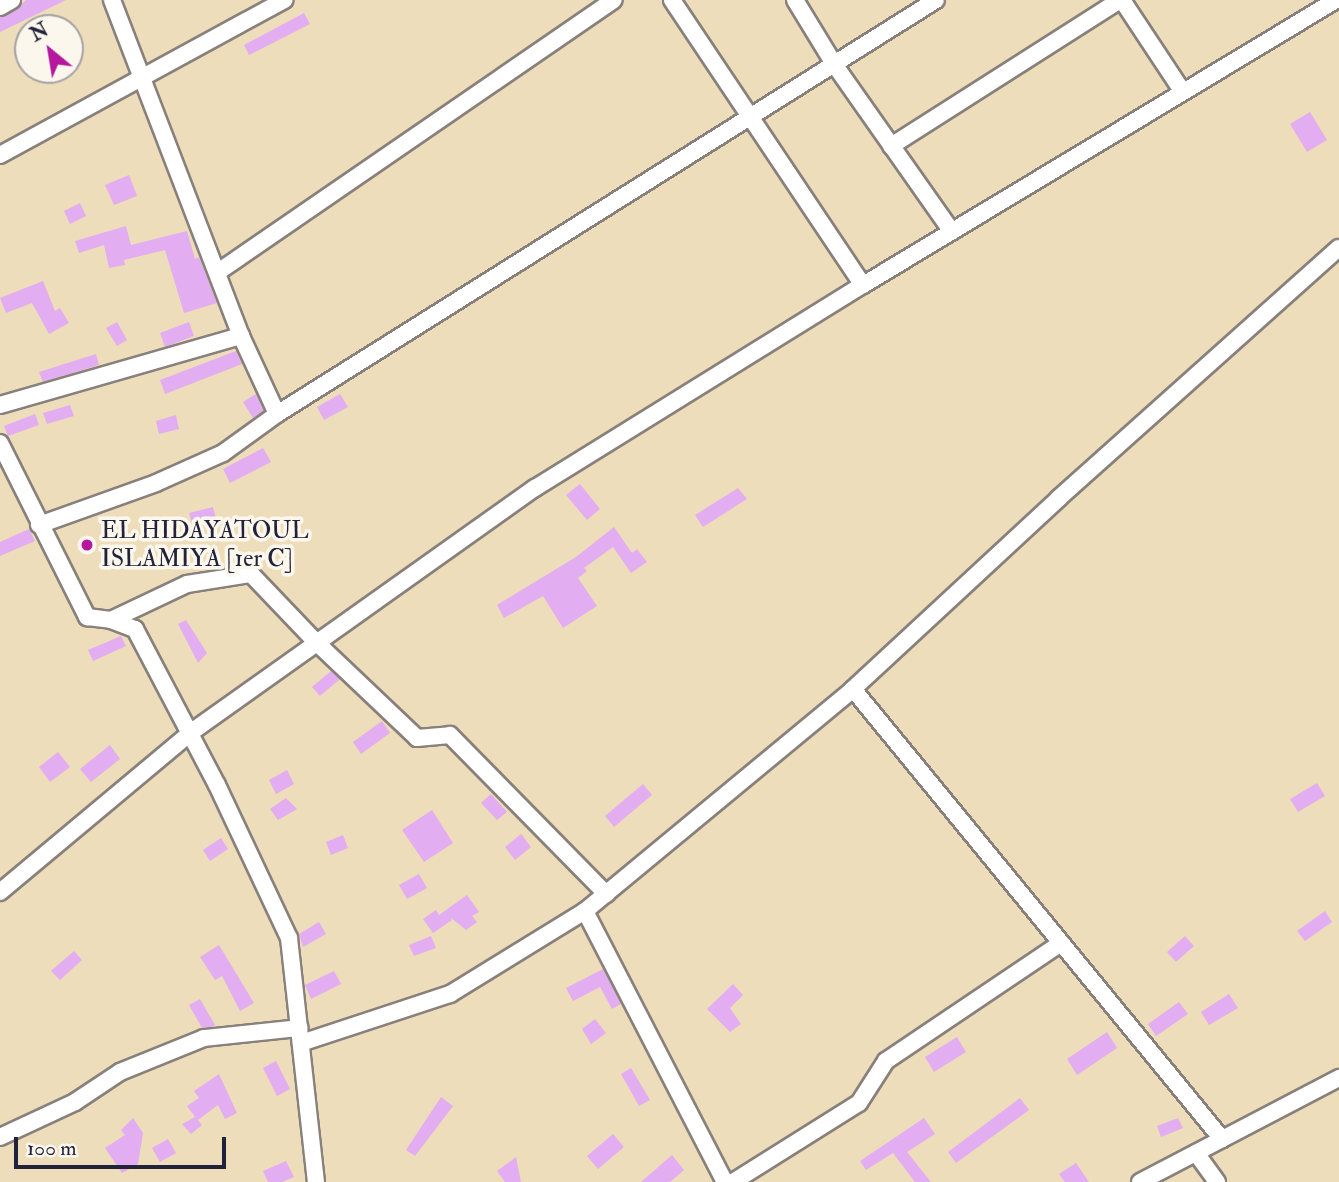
<!DOCTYPE html>
<style>
body{margin:0}
#map{position:relative;width:1339px;height:1182px;overflow:hidden;background:#edddbb;font-family:"IM FELL Double Pica",serif}
div>[style]{position:absolute}
.building>*{inset:0;background:#e2adf1}
.roads{filter:drop-shadow(2px 0 #88807b) drop-shadow(-2px 0 #88807b) drop-shadow(0 2px #88807b) drop-shadow(0 -2px #88807b)}
.minor>*{height:16px;margin:-8px;padding:0 8px;transform-origin:8px;border-radius:8px;background:#fff}
.dots>*{width:19px;height:19px;translate:-50% -50%;box-sizing:border-box;border:4px solid #fbf7ec;border-radius:50%}
span{translate:-50% -50%;white-space:nowrap;text-align:center;line-height:1.15;-webkit-text-stroke:7px #fbf7ec;paint-order:stroke}
.poi-label{font-size:24px;color:#22223b}
.left{translate:0 -50%;text-align:left}
.north{position:absolute;left:14px;top:14px;width:70px;height:70px;box-sizing:border-box;background:#fbf7ec;border:2px solid #a4a2a5;border-radius:50%;rotate:330deg;font-size:19px;font-weight:700;line-height:28px;text-align:center;color:#22223b}
.north::after{content:'';display:block;margin:auto;width:24px;height:32px;background:#b5179e;clip-path:polygon(50% 0,100% 100%,50% 72%,0 100%)}
.scale{position:absolute;left:14px;top:1137px;width:212px;height:32px;box-sizing:border-box;border:4px solid #22223b;border-top:0;padding-left:9px;font-size:21px;line-height:24px;white-space:nowrap;color:#22223b;-webkit-text-stroke:5px #fbf7ec;paint-order:stroke}
</style>
<div id="map">
<div class="building">
<div style="clip-path:polygon(26px 0,66px 0,0 32px,0 17px,17px 9px)"></div>
<div style="clip-path:polygon(304px 13px,310px 24px,249px 55px,244px 45px)"></div>
<div style="clip-path:polygon(1310px 112px,1327px 140px,1307px 152px,1290px 124px)"></div>
<div style="clip-path:polygon(129px 175px,137px 196px,114px 205px,105px 185px)"></div>
<div style="clip-path:polygon(80px 203px,86px 216px,70px 224px,64px 211px)"></div>
<div style="clip-path:polygon(126px 226px,131px 245px,187px 231px,195px 259px,199px 257px,217px 303px,184px 313px,165px 250px,124px 260px,125px 265px,109px 268px,104px 245px,79px 253px,75px 241px)"></div>
<div style="clip-path:polygon(43px 281px,55px 311px,60px 308px,69px 323px,49px 334px,32px 303px,6px 313px,0 298px)"></div>
<div style="clip-path:polygon(117px 322px,127px 340px,117px 346px,106px 328px)"></div>
<div style="clip-path:polygon(189px 322px,194px 336px,165px 347px,160px 333px)"></div>
<div style="clip-path:polygon(236px 351px,242px 364px,165px 394px,160px 380px)"></div>
<div style="clip-path:polygon(96px 354px,99px 365px,43px 382px,39px 372px)"></div>
<div style="clip-path:polygon(256px 394px,264px 411px,253px 418px,243px 402px)"></div>
<div style="clip-path:polygon(340px 394px,348px 407px,324px 420px,317px 407px)"></div>
<div style="clip-path:polygon(70px 405px,74px 416px,47px 424px,43px 413px)"></div>
<div style="clip-path:polygon(35px 414px,39px 425px,8px 436px,4px 426px)"></div>
<div style="clip-path:polygon(176px 415px,179px 429px,159px 434px,156px 421px)"></div>
<div style="clip-path:polygon(263px 448px,271px 462px,230px 483px,223px 469px)"></div>
<div style="clip-path:polygon(580px 484px,600px 509px,587px 520px,566px 495px)"></div>
<div style="clip-path:polygon(738px 488px,747px 499px,703px 527px,695px 515px)"></div>
<div style="clip-path:polygon(213px 507px,216px 518px,192px 523px,189px 513px)"></div>
<div style="clip-path:polygon(614px 527px,632px 553px,637px 549px,647px 562px,631px 573px,613px 547px,584px 568px,587px 571px,578px 578px,597px 606px,563px 628px,543px 596px,504px 618px,497px 605px,576px 557px)"></div>
<div style="clip-path:polygon(29px 529px,35px 541px,0 556px,0 542px)"></div>
<div style="clip-path:polygon(186px 620px,207px 653px,198px 663px,178px 624px)"></div>
<div style="clip-path:polygon(121px 636px,126px 646px,93px 661px,88px 650px)"></div>
<div style="clip-path:polygon(331px 671px,340px 679px,320px 696px,312px 687px)"></div>
<div style="clip-path:polygon(382px 721px,390px 733px,361px 754px,353px 742px)"></div>
<div style="clip-path:polygon(110px 745px,120px 759px,91px 782px,80px 769px)"></div>
<div style="clip-path:polygon(58px 752px,70px 767px,50px 782px,39px 767px)"></div>
<div style="clip-path:polygon(287px 770px,294px 784px,276px 794px,269px 780px)"></div>
<div style="clip-path:polygon(1317px 783px,1325px 796px,1298px 812px,1290px 799px)"></div>
<div style="clip-path:polygon(643px 784px,652px 795px,614px 827px,605px 816px)"></div>
<div style="clip-path:polygon(491px 794px,507px 812px,497px 820px,481px 803px)"></div>
<div style="clip-path:polygon(286px 798px,297px 809px,278px 820px,270px 809px)"></div>
<div style="clip-path:polygon(432px 810px,453px 843px,424px 862px,402px 830px)"></div>
<div style="clip-path:polygon(521px 834px,531px 847px,515px 860px,505px 847px)"></div>
<div style="clip-path:polygon(343px 835px,348px 848px,331px 855px,326px 842px)"></div>
<div style="clip-path:polygon(221px 838px,228px 849px,210px 861px,203px 850px)"></div>
<div style="clip-path:polygon(419px 874px,427px 888px,407px 899px,399px 885px)"></div>
<div style="clip-path:polygon(467px 895px,479px 912px,472px 916px,477px 922px,466px 930px,450px 917px,452px 920px,433px 933px,423px 919px,436px 910px,439px 915px)"></div>
<div style="clip-path:polygon(1325px 911px,1332px 922px,1305px 941px,1297px 931px)"></div>
<div style="clip-path:polygon(319px 922px,326px 934px,303px 947px,299px 934px)"></div>
<div style="clip-path:polygon(431px 936px,436px 948px,414px 956px,409px 945px)"></div>
<div style="clip-path:polygon(1185px 936px,1194px 946px,1176px 962px,1167px 952px)"></div>
<div style="clip-path:polygon(219px 945px,254px 1003px,240px 1011px,222px 976px,215px 980px,200px 957px)"></div>
<div style="clip-path:polygon(74px 951px,82px 960px,60px 980px,51px 971px)"></div>
<div style="clip-path:polygon(603px 969px,621px 1004px,612px 1009px,600px 987px,573px 1001px,566px 988px)"></div>
<div style="clip-path:polygon(334px 971px,341px 984px,311px 999px,305px 985px)"></div>
<div style="clip-path:polygon(733px 984px,743px 995px,730px 1008px,741px 1024px,730px 1032px,707px 1009px)"></div>
<div style="clip-path:polygon(1229px 994px,1238px 1008px,1209px 1025px,1201px 1012px)"></div>
<div style="clip-path:polygon(200px 999px,215px 1025px,213px 1027px,202px 1028px,189px 1005px)"></div>
<div style="clip-path:polygon(1179px 1002px,1188px 1014px,1156px 1036px,1148px 1024px)"></div>
<div style="clip-path:polygon(595px 1019px,606px 1033px,591px 1044px,582px 1029px)"></div>
<div style="clip-path:polygon(1107px 1032px,1117px 1048px,1077px 1075px,1067px 1059px)"></div>
<div style="clip-path:polygon(957px 1037px,966px 1052px,934px 1072px,925px 1057px)"></div>
<div style="clip-path:polygon(276px 1061px,290px 1089px,277px 1096px,263px 1068px)"></div>
<div style="clip-path:polygon(631px 1068px,650px 1100px,639px 1106px,621px 1074px)"></div>
<div style="clip-path:polygon(219px 1074px,237px 1113px,225px 1119px,218px 1105px,198px 1120px,202px 1125px,191px 1134px,182px 1124px,195px 1117px,187px 1106px,199px 1098px,194px 1091px)"></div>
<div style="clip-path:polygon(441px 1097px,453px 1106px,415px 1156px,406px 1150px)"></div>
<div style="clip-path:polygon(1020px 1098px,1029px 1110px,956px 1163px,948px 1152px)"></div>
<div style="clip-path:polygon(133px 1118px,143px 1133px,138px 1164px,122px 1173px,105px 1148px,125px 1135px,121px 1130px)"></div>
<div style="clip-path:polygon(924px 1118px,935px 1134px,907px 1152px,931px 1182px,915px 1182px,893px 1153px,866px 1170px,860px 1161px)"></div>
<div style="clip-path:polygon(1178px 1118px,1183px 1128px,1161px 1137px,1157px 1126px)"></div>
<div style="clip-path:polygon(613px 1134px,624px 1147px,598px 1169px,587px 1156px)"></div>
<div style="clip-path:polygon(168px 1139px,176px 1153px,160px 1162px,152px 1148px)"></div>
<div style="clip-path:polygon(672px 1155px,684px 1170px,670px 1182px,641px 1182px)"></div>
<div style="clip-path:polygon(516px 1157px,521px 1182px,505px 1182px,497px 1171px)"></div>
<div style="clip-path:polygon(286px 1161px,294px 1177px,282px 1182px,268px 1182px,263px 1171px)"></div>
<div style="clip-path:polygon(1076px 1163px,1089px 1182px,1065px 1182px,1059px 1174px)"></div>
</div>
<div class="roads">
<div class="minor">
<div style="left:112px;top:0;width:360px;rotate:69deg"></div>
<div style="left:241px;top:336px;width:86px;rotate:65.2deg"></div>
<div style="left:672px;top:0;width:343px;rotate:56.2deg"></div>
<div style="left:795px;top:0;width:75px;rotate:58.6deg"></div>
<div style="left:834px;top:64px;width:205px;rotate:54.9deg"></div>
<div style="left:1122px;top:0;width:110px;rotate:56.5deg"></div>
<div style="left:0;top:7px;width:14px;rotate:-30deg"></div>
<div style="left:891px;top:146px;width:272px;rotate:-32.5deg"></div>
<div style="left:0;top:155px;width:324px;rotate:-28.6deg"></div>
<div style="left:218px;top:272px;width:480px;rotate:-34.5deg"></div>
<div style="left:0;top:405px;width:251px;rotate:-16deg"></div>
<div style="left:0;top:443px;width:195px;rotate:63.4deg"></div>
<div style="left:87px;top:617px;width:24px;rotate:7deg"></div>
<div style="left:111px;top:620px;width:26px;rotate:21deg"></div>
<div style="left:135px;top:629px;width:176px;rotate:62.3deg"></div>
<div style="left:217px;top:785px;width:169px;rotate:64.8deg"></div>
<div style="left:289px;top:938px;width:245px;rotate:83.7deg"></div>
<div style="left:39px;top:525px;width:124px;rotate:-19.7deg"></div>
<div style="left:156px;top:483px;width:73px;rotate:-24.1deg"></div>
<div style="left:223px;top:453px;width:67px;rotate:-35.8deg"></div>
<div style="left:277px;top:414px;width:778px;rotate:-32.14deg"></div>
<div style="left:111px;top:620px;width:84px;rotate:-25.3deg"></div>
<div style="left:187px;top:584px;width:65px;rotate:-8.9deg"></div>
<div style="left:251px;top:574px;width:95px;rotate:46.3deg"></div>
<div style="left:317px;top:643px;width:138px;rotate:43.5deg"></div>
<div style="left:417px;top:738px;width:33px;rotate:-5deg"></div>
<div style="left:450px;top:735px;width:223px;rotate:45.5deg"></div>
<div style="left:853px;top:689px;width:582px;rotate:50.65deg"></div>
<div style="left:0;top:892px;width:248px;rotate:-39.9deg"></div>
<div style="left:190px;top:733px;width:423px;rotate:-35.4deg"></div>
<div style="left:535px;top:488px;width:386px;rotate:-31.8deg"></div>
<div style="left:863px;top:285px;width:552px;rotate:-31.07deg"></div>
<div style="left:585px;top:911px;width:305px;rotate:62.7deg"></div>
<div style="left:301px;top:1043px;width:157px;rotate:-18.2deg"></div>
<div style="left:450px;top:994px;width:158px;rotate:-31.6deg"></div>
<div style="left:585px;top:911px;width:348px;rotate:-39.6deg"></div>
<div style="left:853px;top:689px;width:281px;rotate:-42.8deg"></div>
<div style="left:1059px;top:498px;width:375px;rotate:-41.8deg"></div>
<div style="left:0;top:1137px;width:83px;rotate:-25deg"></div>
<div style="left:75px;top:1102px;width:54px;rotate:-33.7deg"></div>
<div style="left:120px;top:1072px;width:91px;rotate:-22deg"></div>
<div style="left:204px;top:1038px;width:96px;rotate:-6deg"></div>
<div style="left:1196px;top:1153px;width:36px;rotate:54deg"></div>
<div style="left:733px;top:1182px;width:149px;rotate:-32.1deg"></div>
<div style="left:859px;top:1103px;width:50px;rotate:-57.3deg"></div>
<div style="left:886px;top:1061px;width:211px;rotate:-34deg"></div>
<div style="left:1140px;top:1182px;width:225px;rotate:-27.6deg"></div>
</div>
</div>
<div class="dots">
<div style="left:87px;top:545px;background:#b5179e"></div>
</div>
<div class="poi-label">
<span class="left" style="left:101px;top:545px">EL HIDAYATOUL<br>ISLAMIYA [1er C]</span>
</div>
<div class="north">N</div>
<div class="scale">100 m</div>
</div>
